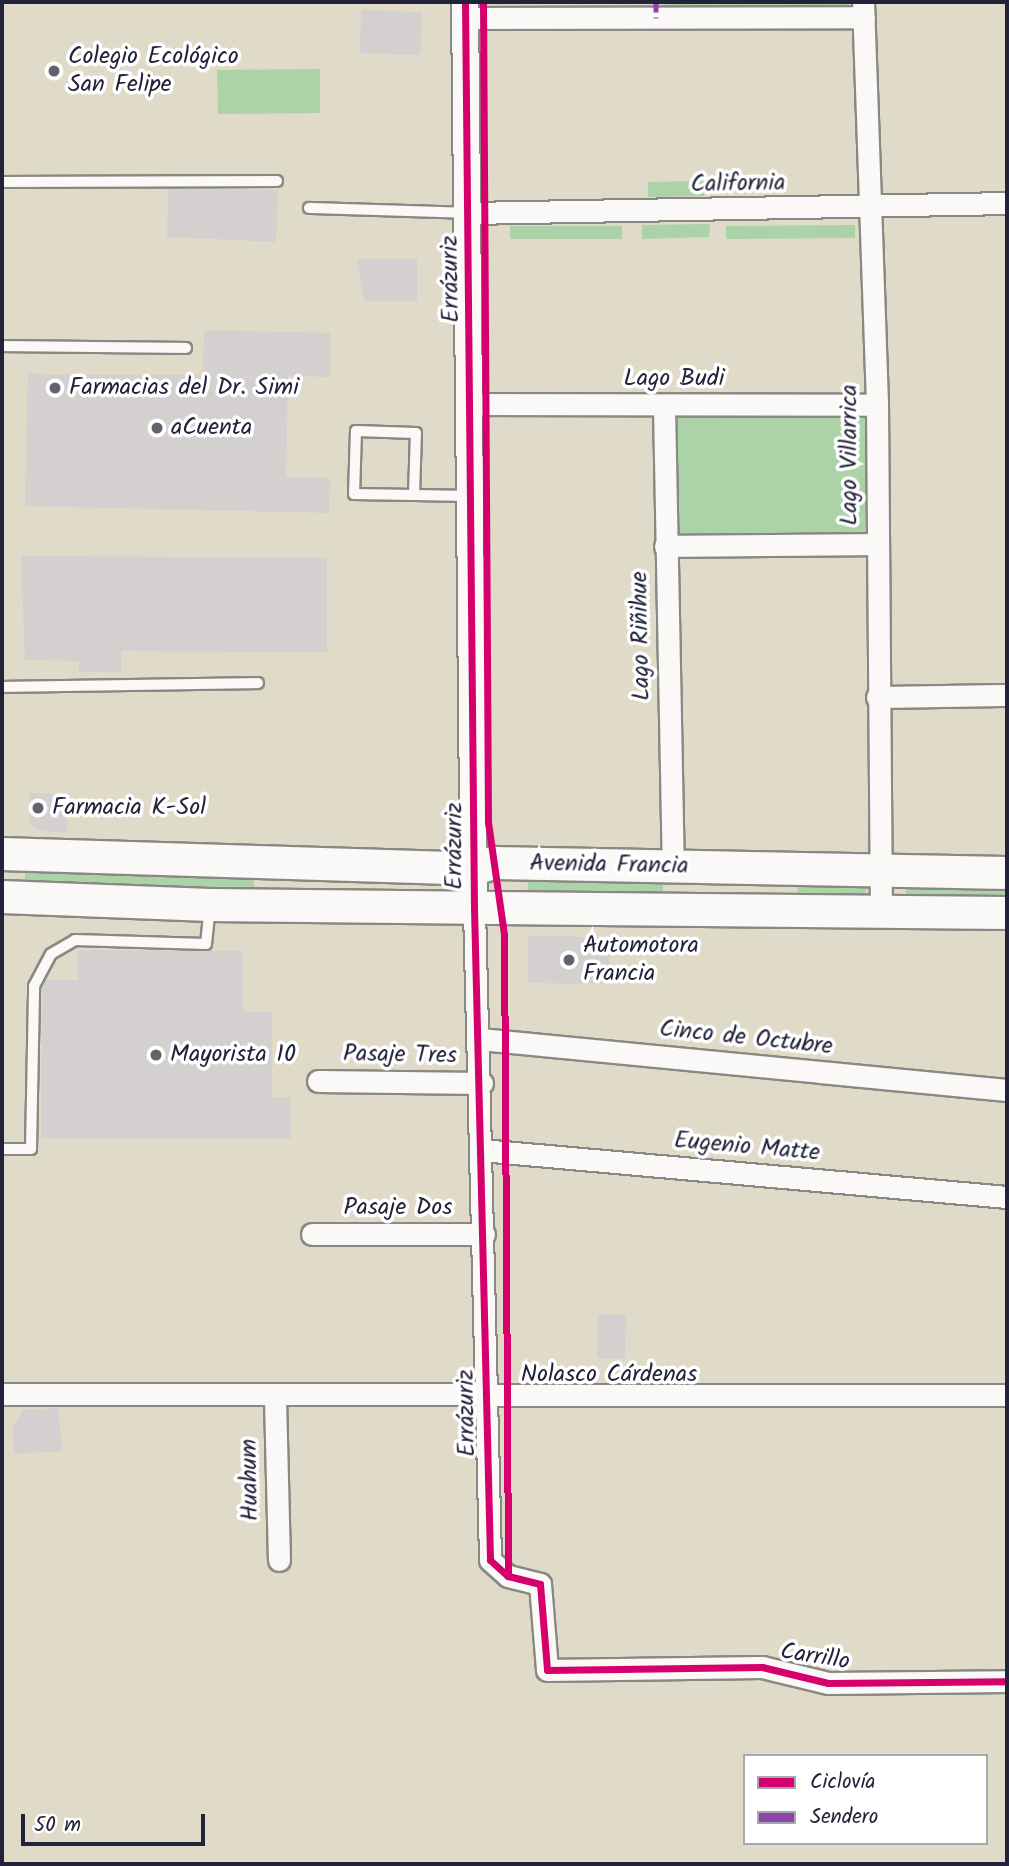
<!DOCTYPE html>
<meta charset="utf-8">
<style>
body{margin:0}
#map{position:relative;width:1009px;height:1866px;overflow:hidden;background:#e0dac8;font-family:Kalam,sans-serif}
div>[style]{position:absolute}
.green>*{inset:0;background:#acd3a7}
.building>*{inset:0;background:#d4d0d0}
.roads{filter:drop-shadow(2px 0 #8a8882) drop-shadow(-2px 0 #8a8882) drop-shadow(0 2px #8a8882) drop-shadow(0 -2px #8a8882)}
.service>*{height:10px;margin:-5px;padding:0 5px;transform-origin:5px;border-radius:5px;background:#faf9f7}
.minor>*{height:21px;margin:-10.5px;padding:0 10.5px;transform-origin:10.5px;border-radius:10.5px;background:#faf9f7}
.tertiary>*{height:26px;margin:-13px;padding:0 13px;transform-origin:13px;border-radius:13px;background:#faf9f7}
.primary>*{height:32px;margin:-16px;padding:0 16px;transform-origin:16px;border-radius:16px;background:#faf9f7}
.quiet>*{height:5px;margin-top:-2.5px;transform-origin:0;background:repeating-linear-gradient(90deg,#8e44ad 0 10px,transparent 0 15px)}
.cycleway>*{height:7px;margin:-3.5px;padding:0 3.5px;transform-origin:3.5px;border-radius:3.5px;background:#d6006c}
.dots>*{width:19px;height:19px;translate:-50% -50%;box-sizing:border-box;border:4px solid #fff;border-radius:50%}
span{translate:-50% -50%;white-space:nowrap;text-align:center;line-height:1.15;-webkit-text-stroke:7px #fff;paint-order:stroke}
.poi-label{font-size:24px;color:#22223b}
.left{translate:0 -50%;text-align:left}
.street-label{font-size:24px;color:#22223b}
.frame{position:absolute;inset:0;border:4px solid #22223b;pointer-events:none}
.legend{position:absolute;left:743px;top:1754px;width:245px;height:91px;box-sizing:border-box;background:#fff;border:2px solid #a7a7b1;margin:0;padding:9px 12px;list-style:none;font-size:21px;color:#22223b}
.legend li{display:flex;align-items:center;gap:14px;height:35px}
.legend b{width:35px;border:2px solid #a7a7b1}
.scale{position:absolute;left:21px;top:1814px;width:184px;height:32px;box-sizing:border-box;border:4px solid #22223b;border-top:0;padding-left:9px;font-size:21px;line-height:24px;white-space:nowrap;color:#22223b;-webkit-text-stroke:5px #fff;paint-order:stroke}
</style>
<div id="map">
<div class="green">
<div style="clip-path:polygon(665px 2px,851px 2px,842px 12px,665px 12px)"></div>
<div style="clip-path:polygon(320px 69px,320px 113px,218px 114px,217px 70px)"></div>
<div style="clip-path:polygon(703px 181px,704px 196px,648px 197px,648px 182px)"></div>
<div style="clip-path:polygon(710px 224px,709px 237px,642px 239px,642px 225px)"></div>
<div style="clip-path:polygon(855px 225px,855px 238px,726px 239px,726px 226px)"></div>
<div style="clip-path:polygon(510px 226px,622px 226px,622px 239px,510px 239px)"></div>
<div style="clip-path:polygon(671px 413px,869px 413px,868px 535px,670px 536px)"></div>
<div style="clip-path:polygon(25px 872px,254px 877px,254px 891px,25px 885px)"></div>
<div style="clip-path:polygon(528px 881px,663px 881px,663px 895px,528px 895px)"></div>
<div style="clip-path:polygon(798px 883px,866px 885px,866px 898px,797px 898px)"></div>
<div style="clip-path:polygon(913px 885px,1007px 886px,1007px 901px,907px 898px,905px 891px)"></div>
</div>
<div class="building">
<div style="clip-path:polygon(361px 10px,422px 12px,420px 55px,360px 53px)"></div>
<div style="clip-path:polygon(168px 189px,278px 190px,276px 242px,167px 237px)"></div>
<div style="clip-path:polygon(357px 259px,417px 259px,417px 301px,364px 301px)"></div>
<div style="clip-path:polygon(204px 330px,330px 333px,330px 377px,288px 376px,286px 477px,330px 478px,329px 513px,25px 506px,28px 374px,203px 375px)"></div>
<div style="clip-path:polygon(21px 556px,327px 558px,327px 652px,121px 651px,121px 672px,79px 672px,79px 661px,25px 660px)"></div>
<div style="clip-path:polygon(30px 793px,68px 795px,67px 832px,39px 831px,29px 822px)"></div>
<div style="clip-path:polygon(528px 936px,610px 937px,609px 984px,528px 983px)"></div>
<div style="clip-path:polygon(78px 950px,243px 951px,243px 1012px,272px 1012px,272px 1097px,290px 1097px,291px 1138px,41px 1138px,42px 988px,46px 980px,78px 980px)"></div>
<div style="clip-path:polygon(598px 1314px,626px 1315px,625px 1359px,597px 1358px)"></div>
<div style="clip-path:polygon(58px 1408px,62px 1451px,14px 1454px,12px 1428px,23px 1410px)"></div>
</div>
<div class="roads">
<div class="service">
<div style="left:2px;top:182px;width:275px;rotate:-0.2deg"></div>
<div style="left:309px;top:208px;width:158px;rotate:1.8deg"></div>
<div style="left:2px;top:346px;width:184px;rotate:0.6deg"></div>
<div style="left:414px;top:495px;width:62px;rotate:-88.2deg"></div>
<div style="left:416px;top:433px;width:60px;rotate:-178.1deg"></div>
<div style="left:356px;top:431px;width:63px;rotate:91.8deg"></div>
<div style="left:354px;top:494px;width:60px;rotate:1deg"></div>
<div style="left:414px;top:495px;width:55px;rotate:1deg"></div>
<div style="left:2px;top:687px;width:256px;rotate:-0.9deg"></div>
<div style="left:2px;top:1149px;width:29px"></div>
<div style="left:31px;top:1149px;width:163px;rotate:-88.9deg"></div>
<div style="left:34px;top:986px;width:36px;rotate:-62deg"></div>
<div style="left:51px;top:954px;width:28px;rotate:-30deg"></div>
<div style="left:75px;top:940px;width:131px;rotate:1.7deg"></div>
<div style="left:206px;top:944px;width:36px;rotate:-84deg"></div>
</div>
<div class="minor">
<div style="left:863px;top:2px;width:403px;rotate:88deg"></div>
<div style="left:877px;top:405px;width:504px;rotate:89.55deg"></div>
<div style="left:465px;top:18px;width:399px;rotate:-0.1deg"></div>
<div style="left:469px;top:213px;width:538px;rotate:-1.06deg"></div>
<div style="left:472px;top:404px;width:405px;rotate:0.1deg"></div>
<div style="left:664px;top:406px;width:459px;rotate:88.9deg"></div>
<div style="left:665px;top:546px;width:211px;rotate:-0.5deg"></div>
<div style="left:877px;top:697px;width:130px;rotate:-0.9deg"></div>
<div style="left:474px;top:908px;width:652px;rotate:88.59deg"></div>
<div style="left:490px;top:1560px;width:24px;rotate:42deg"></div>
<div style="left:508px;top:1576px;width:33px;rotate:14deg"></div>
<div style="left:540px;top:1584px;width:86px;rotate:85.3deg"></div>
<div style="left:547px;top:1670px;width:215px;rotate:-0.8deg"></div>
<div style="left:762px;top:1667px;width:68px;rotate:13.6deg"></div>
<div style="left:828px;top:1683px;width:179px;rotate:-0.6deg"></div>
<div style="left:480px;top:1039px;width:529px;rotate:5.53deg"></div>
<div style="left:318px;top:1081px;width:164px;rotate:0.7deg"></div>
<div style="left:481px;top:1150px;width:528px;rotate:5.11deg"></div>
<div style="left:312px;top:1234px;width:172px"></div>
<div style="left:2px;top:1394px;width:1005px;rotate:0.06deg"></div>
<div style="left:275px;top:1398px;width:162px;rotate:88.6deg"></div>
</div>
<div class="tertiary">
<div style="left:465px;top:2px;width:906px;rotate:89.43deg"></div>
</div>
<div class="primary">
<div style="left:2px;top:854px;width:472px;rotate:1.8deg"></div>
<div style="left:474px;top:869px;width:21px;rotate:-17deg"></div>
<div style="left:494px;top:863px;width:513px;rotate:1.12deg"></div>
<div style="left:2px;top:897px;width:208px;rotate:2.2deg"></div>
<div style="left:210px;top:905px;width:797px;rotate:0.58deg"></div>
</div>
</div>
<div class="quiet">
<div style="left:656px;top:2px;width:16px;rotate:90deg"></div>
</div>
<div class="cycleway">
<div style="left:465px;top:2px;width:906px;rotate:89.43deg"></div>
<div style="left:474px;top:908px;width:652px;rotate:88.59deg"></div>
<div style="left:490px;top:1560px;width:24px;rotate:42deg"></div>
<div style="left:508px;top:1576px;width:33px;rotate:14deg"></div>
<div style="left:540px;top:1584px;width:86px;rotate:85.3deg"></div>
<div style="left:547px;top:1670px;width:215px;rotate:-0.8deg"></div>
<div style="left:762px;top:1667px;width:68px;rotate:13.6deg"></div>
<div style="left:828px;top:1683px;width:179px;rotate:-0.6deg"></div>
<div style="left:483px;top:2px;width:820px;rotate:89.65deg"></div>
<div style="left:488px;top:822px;width:113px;rotate:81.9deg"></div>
<div style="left:504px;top:934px;width:642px;rotate:89.64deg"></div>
</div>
<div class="dots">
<div style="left:54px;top:71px;background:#64626c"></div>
<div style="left:55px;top:388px;background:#64626c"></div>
<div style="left:157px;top:428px;background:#64626c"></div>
<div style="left:38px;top:808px;background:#64626c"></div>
<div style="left:569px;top:960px;background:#64626c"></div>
<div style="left:156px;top:1055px;background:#64626c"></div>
</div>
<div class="poi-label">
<span class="left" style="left:68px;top:71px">Colegio Ecológico<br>San Felipe</span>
<span class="left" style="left:69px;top:388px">Farmacias del Dr. Simi</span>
<span class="left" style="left:171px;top:428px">aCuenta</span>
<span class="left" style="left:52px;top:808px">Farmacia K-Sol</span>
<span class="left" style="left:583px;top:960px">Automotora<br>Francia</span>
<span class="left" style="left:170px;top:1055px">Mayorista 10</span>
</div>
<div class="street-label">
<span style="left:738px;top:184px;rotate:-1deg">California</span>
<span style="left:451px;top:279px;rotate:-91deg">Errázuriz</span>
<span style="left:674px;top:379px">Lago Budi</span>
<span style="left:850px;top:455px;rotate:-90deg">Lago Villarrica</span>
<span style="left:641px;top:636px;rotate:-91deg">Lago Riñihue</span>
<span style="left:455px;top:846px;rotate:-90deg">Errázuriz</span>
<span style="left:609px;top:865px;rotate:1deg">Avenida Francia</span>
<span style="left:746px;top:1038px;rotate:6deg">Cinco de Octubre</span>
<span style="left:400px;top:1055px;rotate:1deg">Pasaje Tres</span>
<span style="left:747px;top:1147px;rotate:5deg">Eugenio Matte</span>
<span style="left:398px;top:1208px">Pasaje Dos</span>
<span style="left:609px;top:1375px">Nolasco Cárdenas</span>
<span style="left:467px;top:1413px;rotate:-91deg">Errázuriz</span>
<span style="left:250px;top:1480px;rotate:-91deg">Huahum</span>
<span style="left:815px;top:1657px;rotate:9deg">Carrillo</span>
</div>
<div class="frame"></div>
<ul class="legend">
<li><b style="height:9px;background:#d6006c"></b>Ciclovía</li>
<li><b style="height:9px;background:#8e44ad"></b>Sendero</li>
</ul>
<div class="scale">50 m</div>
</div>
